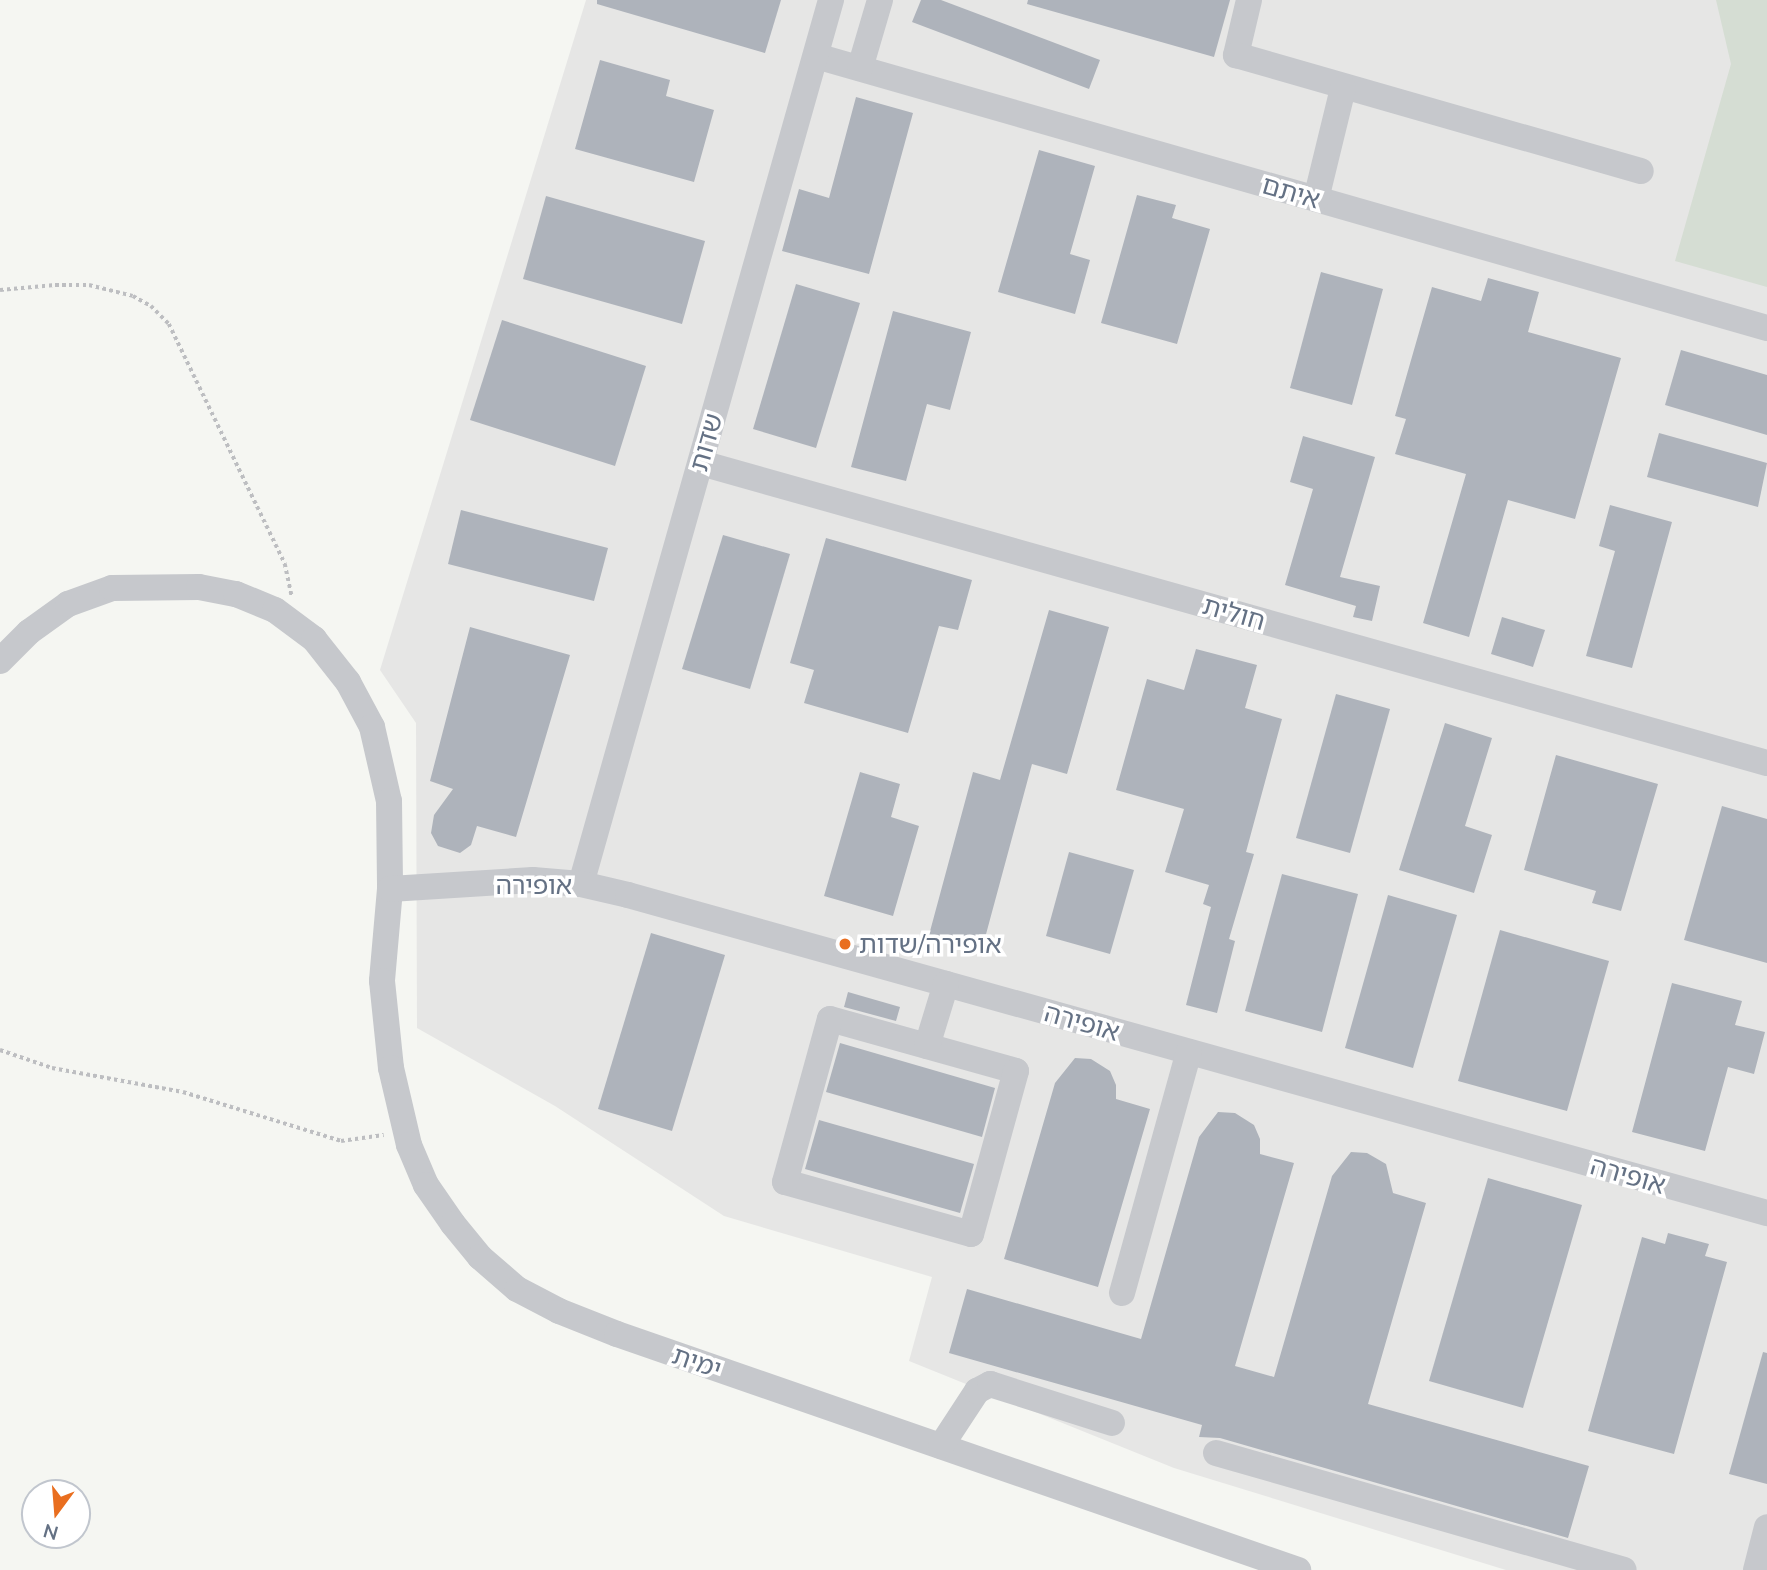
<!DOCTYPE html>
<meta charset="utf-8">
<style>
body{margin:0}
#map{position:relative;width:1767px;height:1570px;overflow:hidden;background:#f5f6f2;font-family:Mulish,"Noto Sans Hebrew",sans-serif}
div>[style]{position:absolute}
.built>*{inset:0;background:#e6e6e5}
.green>*{inset:0;background:#d5ddd3}
.building>*{inset:0;background:#aeb3bb}
.path>*{height:3.5px;margin-top:-1.75px;transform-origin:0;background:repeating-linear-gradient(90deg,#bdbec1 0 3.5px,transparent 0 7px)}
.minor>*{height:26px;margin:-13px;padding:0 13px;transform-origin:13px;border-radius:13px;background:#c6c8cc}
.dots>*{width:19px;height:19px;translate:-50% -50%;box-sizing:border-box;border:4px solid #fff;border-radius:50%}
span{translate:-50% -50%;white-space:nowrap;text-align:center;line-height:1.15;-webkit-text-stroke:7px #fff;paint-order:stroke}
.street-label{font-size:26px;color:#647184}
.poi-label{font-size:26px;color:#647184}
.left{translate:0 -50%;text-align:left}
.north{position:absolute;left:21px;top:1479px;width:70px;height:70px;box-sizing:border-box;background:#fff;border:2px solid #c1c6ce;border-radius:50%;rotate:196deg;font-size:19px;font-weight:700;line-height:28px;text-align:center;color:#647184}
.north::after{content:'';display:block;margin:auto;width:24px;height:32px;background:#e96e1f;clip-path:polygon(50% 0,100% 100%,50% 72%,0 100%)}
</style>
<div id="map">
<div class="built">
<div style="clip-path:polygon(586px 0,1767px 0,1767px 1570px,1506px 1570px,1174px 1468px,909px 1361px,932px 1277px,724px 1216px,555px 1106px,417px 1028px,416px 723px,380px 670px)"></div>
</div>
<div class="green">
<div style="clip-path:polygon(1716px 0,1767px 0,1767px 287px,1675px 261px,1731px 64px)"></div>
</div>
<div class="building">
<div style="clip-path:polygon(597px 0,781px 0,765px 53px,597px 4px)"></div>
<div style="clip-path:polygon(921px 0,941px 0,1100px 60px,1089px 89px,912px 22px)"></div>
<div style="clip-path:polygon(1028px 0,1230px 0,1214px 57px,1027px 4px)"></div>
<div style="clip-path:polygon(600px 60px,670px 80px,666px 96px,714px 110px,694px 182px,575px 149px)"></div>
<div style="clip-path:polygon(856px 97px,913px 113px,869px 274px,782px 251px,799px 189px,829px 198px)"></div>
<div style="clip-path:polygon(1039px 150px,1095px 166px,1070px 254px,1090px 260px,1075px 314px,998px 292px)"></div>
<div style="clip-path:polygon(1137px 195px,1176px 205px,1172px 218px,1210px 229px,1177px 344px,1101px 323px)"></div>
<div style="clip-path:polygon(546px 196px,705px 241px,682px 324px,523px 279px)"></div>
<div style="clip-path:polygon(1321px 272px,1383px 289px,1352px 405px,1290px 388px)"></div>
<div style="clip-path:polygon(1488px 278px,1539px 292px,1528px 332px,1621px 358px,1575px 519px,1508px 500px,1469px 637px,1423px 623px,1466px 474px,1395px 454px,1406px 419px,1395px 416px,1432px 287px,1481px 301px)"></div>
<div style="clip-path:polygon(796px 284px,860px 303px,816px 448px,753px 429px)"></div>
<div style="clip-path:polygon(893px 311px,971px 332px,950px 410px,927px 404px,906px 481px,851px 467px)"></div>
<div style="clip-path:polygon(502px 320px,646px 366px,615px 466px,470px 420px)"></div>
<div style="clip-path:polygon(1681px 350px,1767px 375px,1767px 435px,1665px 405px)"></div>
<div style="clip-path:polygon(1659px 433px,1767px 463px,1758px 507px,1647px 477px)"></div>
<div style="clip-path:polygon(1303px 436px,1375px 457px,1340px 577px,1380px 586px,1372px 621px,1353px 617px,1356px 606px,1285px 585px,1313px 489px,1290px 482px)"></div>
<div style="clip-path:polygon(1610px 505px,1672px 522px,1632px 668px,1586px 656px,1615px 551px,1599px 546px)"></div>
<div style="clip-path:polygon(461px 510px,608px 548px,594px 601px,448px 564px)"></div>
<div style="clip-path:polygon(723px 535px,790px 554px,750px 689px,682px 669px)"></div>
<div style="clip-path:polygon(826px 538px,972px 580px,958px 630px,939px 626px,908px 733px,804px 703px,814px 670px,790px 663px)"></div>
<div style="clip-path:polygon(1049px 610px,1109px 627px,1067px 774px,1032px 764px,982px 949px,929px 935px,973px 772px,1000px 780px)"></div>
<div style="clip-path:polygon(1502px 617px,1545px 630px,1533px 667px,1491px 654px)"></div>
<div style="clip-path:polygon(470px 627px,570px 655px,516px 837px,477px 826px,471px 845px,460px 853px,438px 846px,431px 833px,434px 815px,453px 789px,430px 781px)"></div>
<div style="clip-path:polygon(1196px 649px,1257px 665px,1245px 708px,1282px 719px,1246px 852px,1254px 854px,1229px 939px,1235px 941px,1217px 1013px,1186px 1005px,1211px 907px,1203px 904px,1209px 885px,1165px 872px,1184px 809px,1116px 790px,1147px 679px,1184px 690px)"></div>
<div style="clip-path:polygon(1336px 694px,1390px 709px,1350px 853px,1296px 838px)"></div>
<div style="clip-path:polygon(1445px 723px,1492px 738px,1465px 826px,1492px 835px,1474px 893px,1399px 870px)"></div>
<div style="clip-path:polygon(1556px 755px,1658px 784px,1621px 911px,1592px 903px,1596px 891px,1524px 870px)"></div>
<div style="clip-path:polygon(860px 772px,900px 784px,891px 817px,919px 826px,893px 916px,824px 896px)"></div>
<div style="clip-path:polygon(1722px 806px,1767px 819px,1767px 963px,1684px 940px)"></div>
<div style="clip-path:polygon(1069px 852px,1134px 870px,1110px 954px,1046px 936px)"></div>
<div style="clip-path:polygon(1282px 874px,1358px 894px,1322px 1032px,1245px 1011px)"></div>
<div style="clip-path:polygon(1388px 895px,1457px 915px,1413px 1068px,1345px 1048px)"></div>
<div style="clip-path:polygon(1500px 930px,1609px 961px,1567px 1111px,1458px 1081px)"></div>
<div style="clip-path:polygon(651px 933px,725px 955px,672px 1131px,598px 1109px)"></div>
<div style="clip-path:polygon(1672px 983px,1742px 1001px,1735px 1025px,1765px 1032px,1754px 1074px,1728px 1067px,1705px 1151px,1632px 1132px)"></div>
<div style="clip-path:polygon(848px 992px,900px 1007px,896px 1021px,844px 1007px)"></div>
<div style="clip-path:polygon(840px 1043px,995px 1088px,982px 1137px,826px 1092px)"></div>
<div style="clip-path:polygon(1075px 1058px,1091px 1059px,1110px 1071px,1116px 1085px,1116px 1099px,1150px 1109px,1098px 1287px,1004px 1259px,1055px 1083px)"></div>
<div style="clip-path:polygon(1218px 1112px,1235px 1113px,1254px 1125px,1260px 1139px,1260px 1154px,1294px 1163px,1235px 1366px,1274px 1377px,1332px 1176px,1351px 1152px,1367px 1153px,1386px 1164px,1393px 1193px,1426px 1203px,1368px 1404px,1589px 1466px,1568px 1538px,1220px 1438px,1199px 1437px,1202px 1425px,949px 1353px,967px 1289px,1141px 1339px,1199px 1137px)"></div>
<div style="clip-path:polygon(819px 1120px,974px 1164px,960px 1213px,805px 1169px)"></div>
<div style="clip-path:polygon(1488px 1178px,1582px 1205px,1523px 1408px,1429px 1381px)"></div>
<div style="clip-path:polygon(1668px 1233px,1709px 1244px,1705px 1256px,1727px 1262px,1674px 1454px,1588px 1431px,1642px 1237px,1665px 1244px)"></div>
<div style="clip-path:polygon(1763px 1352px,1767px 1353px,1767px 1484px,1729px 1474px)"></div>
</div>
<div class="path">
<div style="left:0;top:290px;width:55px;rotate:-5.2deg"></div>
<div style="left:55px;top:285px;width:34px"></div>
<div style="left:89px;top:285px;width:45px;rotate:14deg"></div>
<div style="left:133px;top:296px;width:21px;rotate:29deg"></div>
<div style="left:151px;top:306px;width:25px;rotate:45deg"></div>
<div style="left:169px;top:324px;width:267px;rotate:64.2deg"></div>
<div style="left:285px;top:564px;width:34px;rotate:78deg"></div>
<div style="left:0;top:1050px;width:55px;rotate:19.1deg"></div>
<div style="left:52px;top:1068px;width:133px;rotate:10.4deg"></div>
<div style="left:183px;top:1092px;width:165px;rotate:17.2deg"></div>
<div style="left:341px;top:1141px;width:43px;rotate:-7.9deg"></div>
</div>
<div class="minor">
<div style="left:1249px;top:0;width:57px;rotate:103.3deg"></div>
<div style="left:1236px;top:55px;width:421px;rotate:16deg"></div>
<div style="left:816px;top:56px;width:989px;rotate:15.96deg"></div>
<div style="left:860px;top:68px;width:71px;rotate:-73.6deg"></div>
<div style="left:1316px;top:199px;width:114px;rotate:-76.3deg"></div>
<div style="left:701px;top:463px;width:1107px;rotate:15.72deg"></div>
<div style="left:0;top:661px;width:41px;rotate:-45deg"></div>
<div style="left:29px;top:632px;width:48px;rotate:-35.7deg"></div>
<div style="left:68px;top:604px;width:47px;rotate:-20deg"></div>
<div style="left:112px;top:588px;width:87px;rotate:-0.7deg"></div>
<div style="left:199px;top:587px;width:38px;rotate:11deg"></div>
<div style="left:236px;top:594px;width:42px;rotate:22.3deg"></div>
<div style="left:275px;top:610px;width:49px;rotate:36.6deg"></div>
<div style="left:314px;top:639px;width:55px;rotate:51.7deg"></div>
<div style="left:348px;top:682px;width:51px;rotate:61.9deg"></div>
<div style="left:372px;top:727px;width:76px;rotate:77.1deg"></div>
<div style="left:389px;top:801px;width:88px;rotate:89.3deg"></div>
<div style="left:390px;top:889px;width:92px;rotate:95deg"></div>
<div style="left:382px;top:981px;width:87px;rotate:84.1deg"></div>
<div style="left:391px;top:1068px;width:79px;rotate:76.8deg"></div>
<div style="left:409px;top:1145px;width:43px;rotate:67deg"></div>
<div style="left:426px;top:1185px;width:47px;rotate:55.3deg"></div>
<div style="left:453px;top:1224px;width:43px;rotate:50.7deg"></div>
<div style="left:480px;top:1257px;width:49px;rotate:40.9deg"></div>
<div style="left:517px;top:1289px;width:47px;rotate:27.6deg"></div>
<div style="left:559px;top:1311px;width:62px;rotate:21.6deg"></div>
<div style="left:617px;top:1334px;width:721px;rotate:19.11deg"></div>
<div style="left:581px;top:884px;width:919px;rotate:-74.21deg"></div>
<div style="left:390px;top:889px;width:143px;rotate:-3.6deg"></div>
<div style="left:533px;top:880px;width:48px;rotate:4.8deg"></div>
<div style="left:581px;top:884px;width:48px;rotate:13.2deg"></div>
<div style="left:628px;top:895px;width:1183px;rotate:15.6deg"></div>
<div style="left:830px;top:1019px;width:193px;rotate:15.6deg"></div>
<div style="left:1016px;top:1071px;width:169px;rotate:105.4deg"></div>
<div style="left:971px;top:1234px;width:193px;rotate:-164.4deg"></div>
<div style="left:785px;top:1182px;width:169px;rotate:-74.6deg"></div>
<div style="left:927px;top:1046px;width:65px;rotate:-73deg"></div>
<div style="left:1122px;top:1293px;width:250px;rotate:-74.5deg"></div>
<div style="left:941px;top:1446px;width:66px;rotate:-56.8deg"></div>
<div style="left:977px;top:1391px;width:15px;rotate:-28deg"></div>
<div style="left:990px;top:1384px;width:128px;rotate:17.7deg"></div>
<div style="left:1216px;top:1453px;width:424px;rotate:16deg"></div>
<div style="left:1756px;top:1570px;width:44px;rotate:-75.7deg"></div>
</div>
<div class="dots">
<div style="left:845px;top:944px;background:#e96e1f"></div>
</div>
<div class="street-label">
<span style="left:1291px;top:192px;rotate:16deg">איתם</span>
<span style="left:706px;top:442px;rotate:-74deg">שדות</span>
<span style="left:1234px;top:613px;rotate:16deg">חולית</span>
<span style="left:534px;top:885px">אופירה</span>
<span style="left:1082px;top:1022px;rotate:16deg">אופירה</span>
<span style="left:1628px;top:1175px;rotate:16deg">אופירה</span>
<span style="left:697px;top:1362px;rotate:19deg">ימית</span>
</div>
<div class="poi-label">
<span class="left" style="left:859px;top:944px">אופירה/שדות</span>
</div>
<div class="north">N</div>
</div>
